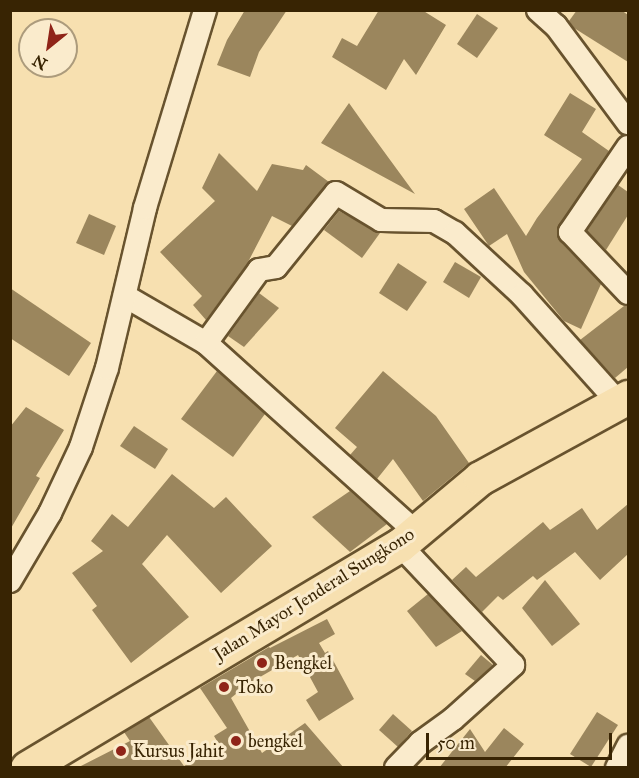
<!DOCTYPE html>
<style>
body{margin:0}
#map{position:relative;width:639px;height:778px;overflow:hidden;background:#f7e0b0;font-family:"IM FELL Great Primer",serif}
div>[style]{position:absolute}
.building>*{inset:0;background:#9b865d}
.roads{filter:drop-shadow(2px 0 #68532e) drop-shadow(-2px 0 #68532e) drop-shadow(0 2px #68532e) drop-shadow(0 -2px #68532e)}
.street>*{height:22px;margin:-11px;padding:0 11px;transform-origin:11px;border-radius:11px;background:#faebcc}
.primary>*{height:33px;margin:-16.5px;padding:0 16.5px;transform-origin:16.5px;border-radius:16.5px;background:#f7e0b0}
.dots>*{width:16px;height:16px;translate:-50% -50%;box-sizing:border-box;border:3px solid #faebcc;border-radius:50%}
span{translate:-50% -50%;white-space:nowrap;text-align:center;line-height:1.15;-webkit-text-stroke:6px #faebcc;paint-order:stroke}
.street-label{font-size:18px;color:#382403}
.poi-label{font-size:18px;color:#382403}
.left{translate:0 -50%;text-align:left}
.frame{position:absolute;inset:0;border:12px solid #382403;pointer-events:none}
.north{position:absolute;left:18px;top:18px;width:60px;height:60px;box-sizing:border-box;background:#faebcc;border:2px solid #ac9b7c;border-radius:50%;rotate:210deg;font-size:16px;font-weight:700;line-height:24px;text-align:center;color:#382403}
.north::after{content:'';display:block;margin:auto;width:21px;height:27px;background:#8f2418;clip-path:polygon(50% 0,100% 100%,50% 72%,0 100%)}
.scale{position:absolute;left:426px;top:733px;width:186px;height:27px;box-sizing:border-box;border:3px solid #382403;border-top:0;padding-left:8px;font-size:18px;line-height:21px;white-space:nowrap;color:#382403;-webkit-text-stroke:4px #faebcc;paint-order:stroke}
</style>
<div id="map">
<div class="building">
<div style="clip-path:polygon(245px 10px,287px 10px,259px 52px,250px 77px,217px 65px,227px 40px)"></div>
<div style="clip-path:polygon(379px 10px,422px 10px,446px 25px,416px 75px,404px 59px,386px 90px,332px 57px,342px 38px,357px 46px)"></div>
<div style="clip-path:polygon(577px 10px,621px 10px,628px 15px,628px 62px,574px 28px,569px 21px)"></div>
<div style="clip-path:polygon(477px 14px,498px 28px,477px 58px,457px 44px)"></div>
<div style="clip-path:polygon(570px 93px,596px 109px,582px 132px,609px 151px,557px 230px,560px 241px,601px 284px,581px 329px,564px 321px,524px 272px,507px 234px,489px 246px,464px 209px,494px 188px,526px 236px,537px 218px,582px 159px,544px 135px)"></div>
<div style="clip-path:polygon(349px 103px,366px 127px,415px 194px,321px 143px)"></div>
<div style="clip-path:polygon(219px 153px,257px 191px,272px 164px,303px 170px,306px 165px,329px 182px,292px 226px,272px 216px,247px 264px,206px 320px,193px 305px,202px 296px,160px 252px,215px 201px,202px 188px)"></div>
<div style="clip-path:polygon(618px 185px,628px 192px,628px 215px,606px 250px,587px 231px)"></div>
<div style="clip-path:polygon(339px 211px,380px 233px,362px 258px,324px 230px)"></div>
<div style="clip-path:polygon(89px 214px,116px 226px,104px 255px,76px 243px)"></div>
<div style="clip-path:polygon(455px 262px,481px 277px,469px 298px,443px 282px)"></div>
<div style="clip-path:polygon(398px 263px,427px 282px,407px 311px,379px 293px)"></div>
<div style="clip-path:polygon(10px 288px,91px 343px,69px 376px,10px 338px)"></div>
<div style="clip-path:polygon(259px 293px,279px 308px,244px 347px,228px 336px)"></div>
<div style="clip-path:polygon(624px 306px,628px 306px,628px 367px,615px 378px,580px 340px)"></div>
<div style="clip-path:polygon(217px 371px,265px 414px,233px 457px,181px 419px)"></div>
<div style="clip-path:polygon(383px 371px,436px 416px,469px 463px,423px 501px,393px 459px,377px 479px,350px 455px,357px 447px,335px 428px)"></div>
<div style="clip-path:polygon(26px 407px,64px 430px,36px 476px,40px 478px,10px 530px,10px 427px)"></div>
<div style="clip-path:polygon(134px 426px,168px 449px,155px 469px,120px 446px)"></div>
<div style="clip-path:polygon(172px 474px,214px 508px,226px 497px,272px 546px,221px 593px,167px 535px,142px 564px,189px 617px,131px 663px,92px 610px,97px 606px,72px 573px,103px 551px,91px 541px,112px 514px,128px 527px)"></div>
<div style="clip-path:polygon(350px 491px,387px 524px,350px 552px,312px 517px)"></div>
<div style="clip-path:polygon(628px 504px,628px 554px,600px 580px,575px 552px,537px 580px,533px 576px,503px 600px,498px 596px,482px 612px,452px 580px,466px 567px,476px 577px,543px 522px,550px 530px,582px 508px,597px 530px)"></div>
<div style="clip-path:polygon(545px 580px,580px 624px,552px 646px,522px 608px)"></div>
<div style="clip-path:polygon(428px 594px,462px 631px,436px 647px,407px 611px)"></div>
<div style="clip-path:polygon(327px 619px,335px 634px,319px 643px,325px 653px,328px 651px,354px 699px,319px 721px,306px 700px,318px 692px,298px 655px,248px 684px,231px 698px,262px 753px,305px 723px,344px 768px,77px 768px,130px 741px,124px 732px,149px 717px,184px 766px,220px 746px,214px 736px,227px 728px,200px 688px,269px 647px,270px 648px)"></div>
<div style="clip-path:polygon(481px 655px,493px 665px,475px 681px,465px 674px)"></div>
<div style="clip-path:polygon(597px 712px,618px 725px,591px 767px,570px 754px)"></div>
<div style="clip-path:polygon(393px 714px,412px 731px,398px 747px,379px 730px)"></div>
<div style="clip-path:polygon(504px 728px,524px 744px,505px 768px,439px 768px,470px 729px,485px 752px)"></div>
</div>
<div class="roads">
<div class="street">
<div style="left:538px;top:10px;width:24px;rotate:42deg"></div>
<div style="left:556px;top:26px;width:121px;rotate:53.4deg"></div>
<div style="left:628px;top:147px;width:103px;rotate:124.3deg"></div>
<div style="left:570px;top:232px;width:84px;rotate:46.4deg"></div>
<div style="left:125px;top:296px;width:94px;rotate:30.1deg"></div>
<div style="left:206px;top:343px;width:283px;rotate:42deg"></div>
<div style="left:206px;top:343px;width:90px;rotate:-54deg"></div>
<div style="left:259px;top:270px;width:17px;rotate:-10deg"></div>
<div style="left:276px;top:267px;width:95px;rotate:-51deg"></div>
<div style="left:336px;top:193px;width:52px;rotate:31deg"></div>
<div style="left:381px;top:220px;width:53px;rotate:1.1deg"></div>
<div style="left:434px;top:221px;width:24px;rotate:30deg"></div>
<div style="left:455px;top:233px;width:91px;rotate:42.8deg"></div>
<div style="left:522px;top:295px;width:144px;rotate:48.1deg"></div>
<div style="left:10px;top:581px;width:79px;rotate:-59.5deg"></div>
<div style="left:50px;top:513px;width:73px;rotate:-64.8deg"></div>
<div style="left:81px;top:447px;width:83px;rotate:-71.8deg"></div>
<div style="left:107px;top:368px;width:164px;rotate:-76.6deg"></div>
<div style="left:145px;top:208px;width:207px;rotate:-73.1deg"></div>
<div style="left:396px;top:768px;width:35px;rotate:-46deg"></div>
<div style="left:420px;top:743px;width:41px;rotate:-36deg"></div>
<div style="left:453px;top:719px;width:81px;rotate:-42deg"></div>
<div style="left:513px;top:665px;width:165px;rotate:-133.3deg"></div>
<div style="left:617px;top:768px;width:25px;rotate:-63deg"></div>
</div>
<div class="primary">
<div style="left:27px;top:768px;width:435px;rotate:-30.9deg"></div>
<div style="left:400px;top:545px;width:104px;rotate:-39.9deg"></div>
<div style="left:480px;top:478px;width:169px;rotate:-28.7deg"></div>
</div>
</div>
<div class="dots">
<div style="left:262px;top:663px;background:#8f2418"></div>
<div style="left:224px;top:687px;background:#8f2418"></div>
<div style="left:236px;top:741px;background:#8f2418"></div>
<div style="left:121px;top:751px;background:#8f2418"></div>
</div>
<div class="street-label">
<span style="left:314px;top:594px;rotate:-32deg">Jalan Mayor Jenderal Sungkono</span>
</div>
<div class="poi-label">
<span class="left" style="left:274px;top:663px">Bengkel</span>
<span class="left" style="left:236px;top:687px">Toko</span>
<span class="left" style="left:248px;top:741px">bengkel</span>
<span class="left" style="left:133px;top:751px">Kursus Jahit</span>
</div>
<div class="frame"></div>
<div class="north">N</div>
<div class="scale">50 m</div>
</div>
